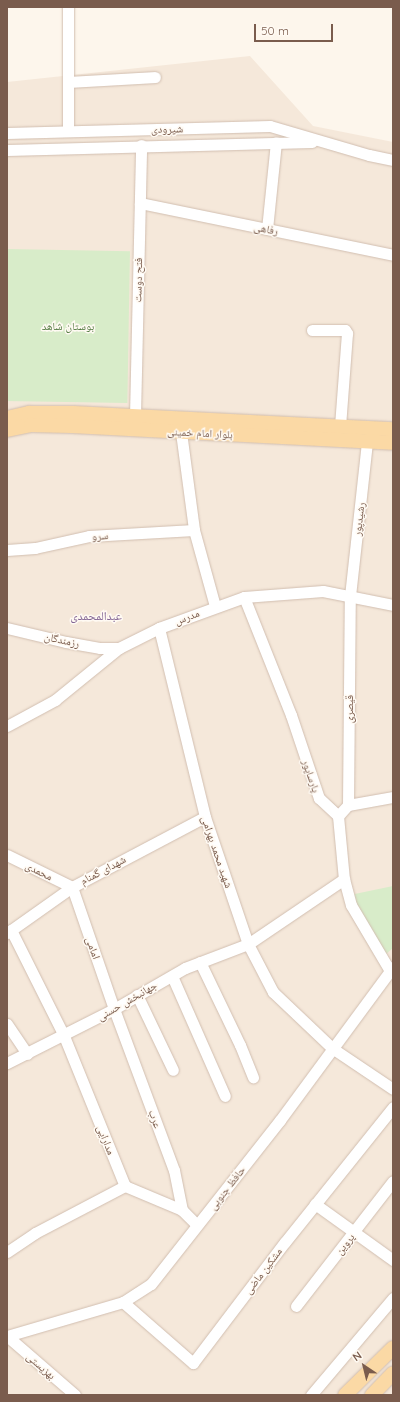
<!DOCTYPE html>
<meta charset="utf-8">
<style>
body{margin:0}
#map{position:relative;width:400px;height:1402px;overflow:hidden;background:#fdf6ec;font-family:Quicksand,"Noto Naskh Arabic",sans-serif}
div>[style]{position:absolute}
.residential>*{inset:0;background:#f5e8da}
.green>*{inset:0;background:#d8ecc9;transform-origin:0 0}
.roads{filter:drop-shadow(0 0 1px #d1beb0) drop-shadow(0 0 1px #d1beb0)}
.minor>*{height:11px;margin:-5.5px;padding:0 5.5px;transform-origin:5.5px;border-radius:5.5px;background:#fff}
.major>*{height:14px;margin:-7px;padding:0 7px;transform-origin:7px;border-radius:7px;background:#fbd9a5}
span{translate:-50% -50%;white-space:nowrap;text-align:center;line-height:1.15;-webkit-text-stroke:3px #fffaf3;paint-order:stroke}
.street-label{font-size:11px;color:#7a5c4d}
.park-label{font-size:11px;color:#537a41}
.neighbourhood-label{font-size:12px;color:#846695}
.frame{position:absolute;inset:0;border:8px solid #7a5c4d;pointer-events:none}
.north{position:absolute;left:344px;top:1346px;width:40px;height:40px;-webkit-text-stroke:3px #fffaf3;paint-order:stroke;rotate:325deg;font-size:11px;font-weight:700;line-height:16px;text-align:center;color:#7a5c4d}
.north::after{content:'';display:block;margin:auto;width:14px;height:18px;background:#7a5c4d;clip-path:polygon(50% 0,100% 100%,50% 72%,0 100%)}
.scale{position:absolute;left:254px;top:24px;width:79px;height:18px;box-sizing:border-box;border:2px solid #7a5c4d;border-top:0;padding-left:5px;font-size:12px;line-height:14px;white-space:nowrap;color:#7a5c4d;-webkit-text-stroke:3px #fffaf3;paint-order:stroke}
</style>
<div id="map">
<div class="residential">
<div style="clip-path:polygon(250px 56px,313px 126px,393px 142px,393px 1395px,7px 1395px,7px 82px)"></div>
</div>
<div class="green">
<div style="left:7px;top:249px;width:123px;height:152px;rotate:1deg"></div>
<div style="clip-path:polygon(393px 886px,393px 948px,379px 960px,350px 895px)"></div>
</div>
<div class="roads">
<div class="minor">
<div style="left:69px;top:82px;width:86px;rotate:-3.3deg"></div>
<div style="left:68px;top:131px;width:124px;rotate:-90deg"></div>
<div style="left:7px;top:133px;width:263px;rotate:-1.5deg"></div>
<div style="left:270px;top:126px;width:103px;rotate:16.3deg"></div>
<div style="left:369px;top:155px;width:25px;rotate:12deg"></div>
<div style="left:7px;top:150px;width:305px;rotate:-1.5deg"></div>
<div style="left:140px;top:203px;width:258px;rotate:11.6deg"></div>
<div style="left:267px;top:229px;width:87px;rotate:-84.1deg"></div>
<div style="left:312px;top:330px;width:33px"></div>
<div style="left:345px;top:330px;width:4px;rotate:56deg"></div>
<div style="left:347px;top:333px;width:93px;rotate:94.3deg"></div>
<div style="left:135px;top:416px;width:271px;rotate:-88.7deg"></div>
<div style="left:181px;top:432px;width:99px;rotate:82.4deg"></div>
<div style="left:194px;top:530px;width:79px;rotate:74.6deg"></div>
<div style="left:7px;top:550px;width:28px;rotate:-4deg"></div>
<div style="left:35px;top:548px;width:55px;rotate:-12.5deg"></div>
<div style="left:89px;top:536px;width:105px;rotate:-3.3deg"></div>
<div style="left:244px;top:597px;width:127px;rotate:68.3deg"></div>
<div style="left:291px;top:715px;width:88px;rotate:71.4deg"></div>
<div style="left:319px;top:798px;width:26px;rotate:43deg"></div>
<div style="left:338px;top:816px;width:63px;rotate:84.6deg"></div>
<div style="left:344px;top:879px;width:27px;rotate:75deg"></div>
<div style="left:351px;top:905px;width:77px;rotate:59.4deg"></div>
<div style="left:7px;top:628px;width:61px;rotate:13.3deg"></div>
<div style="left:66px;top:642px;width:35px;rotate:10deg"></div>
<div style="left:100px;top:648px;width:19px"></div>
<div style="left:159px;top:628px;width:195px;rotate:76.3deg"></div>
<div style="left:205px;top:817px;width:134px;rotate:71.3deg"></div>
<div style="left:248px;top:944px;width:54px;rotate:62.5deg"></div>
<div style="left:273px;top:992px;width:81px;rotate:43.5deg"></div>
<div style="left:332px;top:1048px;width:73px;rotate:33.9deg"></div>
<div style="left:7px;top:726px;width:55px;rotate:-28.4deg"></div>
<div style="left:55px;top:700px;width:82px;rotate:-39.1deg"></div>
<div style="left:119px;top:648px;width:45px;rotate:-26.6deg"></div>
<div style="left:159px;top:628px;width:90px;rotate:-20deg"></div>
<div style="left:244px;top:597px;width:79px;rotate:-4.3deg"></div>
<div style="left:323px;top:591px;width:71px;rotate:11.3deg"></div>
<div style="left:348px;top:805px;width:46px;rotate:-10.1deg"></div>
<div style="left:338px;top:816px;width:15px;rotate:-48deg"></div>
<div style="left:348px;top:805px;width:209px;rotate:-89.5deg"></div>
<div style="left:350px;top:596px;width:155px;rotate:-83.7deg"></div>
<div style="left:7px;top:855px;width:72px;rotate:26.2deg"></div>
<div style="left:72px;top:887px;width:129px;rotate:71deg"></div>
<div style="left:114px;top:1009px;width:172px;rotate:69.6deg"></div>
<div style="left:174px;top:1170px;width:41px;rotate:78.7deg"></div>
<div style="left:182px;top:1210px;width:21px;rotate:45deg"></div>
<div style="left:11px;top:930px;width:119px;rotate:63.4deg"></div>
<div style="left:64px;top:1036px;width:162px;rotate:67.9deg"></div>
<div style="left:125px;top:1186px;width:62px;rotate:22.8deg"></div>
<div style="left:7px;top:933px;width:80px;rotate:-35.3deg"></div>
<div style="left:72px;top:887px;width:150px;rotate:-27.8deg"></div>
<div style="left:200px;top:962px;width:92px;rotate:64.3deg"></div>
<div style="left:240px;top:1045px;width:35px;rotate:68deg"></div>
<div style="left:172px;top:976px;width:131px;rotate:66.2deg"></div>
<div style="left:137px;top:995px;width:83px;rotate:64.4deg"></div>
<div style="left:7px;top:1024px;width:36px;rotate:56deg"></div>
<div style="left:7px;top:1063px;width:120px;rotate:-26.8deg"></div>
<div style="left:114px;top:1009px;width:82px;rotate:-30deg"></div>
<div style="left:185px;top:968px;width:67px;rotate:-20.9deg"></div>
<div style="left:248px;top:944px;width:116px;rotate:-34.1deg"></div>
<div style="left:315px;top:1204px;width:96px;rotate:35.7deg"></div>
<div style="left:7px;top:1252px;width:34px;rotate:-34deg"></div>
<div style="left:35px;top:1233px;width:102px;rotate:-27.6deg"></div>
<div style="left:123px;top:1302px;width:93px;rotate:41.1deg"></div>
<div style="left:193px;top:1363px;width:152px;rotate:-52.8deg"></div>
<div style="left:285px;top:1242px;width:173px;rotate:-51.3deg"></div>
<div style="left:296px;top:1306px;width:158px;rotate:-52.2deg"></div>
<div style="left:7px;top:1336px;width:121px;rotate:-16.3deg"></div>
<div style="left:123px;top:1302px;width:33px;rotate:-33deg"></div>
<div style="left:151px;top:1284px;width:209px;rotate:-51.8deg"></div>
<div style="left:280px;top:1120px;width:190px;rotate:-53.6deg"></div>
<div style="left:7px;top:1336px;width:90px;rotate:40.9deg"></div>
<div style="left:311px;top:1395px;width:127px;rotate:-49.8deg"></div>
</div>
<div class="major">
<div style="left:7px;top:418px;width:23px;rotate:-13deg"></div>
<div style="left:29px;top:413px;width:44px"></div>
<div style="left:73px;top:413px;width:320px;rotate:2.9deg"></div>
<div style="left:7px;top:430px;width:25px;rotate:-12deg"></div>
<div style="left:31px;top:425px;width:41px;rotate:1.4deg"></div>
<div style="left:72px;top:426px;width:321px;rotate:3deg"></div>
<div style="left:345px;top:1395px;width:67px;rotate:-44.4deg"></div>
<div style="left:372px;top:1395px;width:30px;rotate:-46deg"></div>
</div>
</div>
<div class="street-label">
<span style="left:167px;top:129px;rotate:-1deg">شیرودی</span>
<span style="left:266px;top:229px;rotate:11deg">رفاهی</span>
<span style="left:138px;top:280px;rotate:-89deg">فتح دوست</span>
<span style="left:200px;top:433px;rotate:3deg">بلوار امام خمینی</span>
<span style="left:359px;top:519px;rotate:-83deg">رشیدپور</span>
<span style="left:100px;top:536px;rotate:-5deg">سرو</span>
<span style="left:187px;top:617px;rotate:-21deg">مدرس</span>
<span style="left:62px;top:640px;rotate:12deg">رزمندگان</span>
<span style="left:349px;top:709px;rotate:-90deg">قیصری</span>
<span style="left:311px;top:776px;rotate:71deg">پارساپور</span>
<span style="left:217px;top:852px;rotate:71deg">شهید محمد بهرامی</span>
<span style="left:103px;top:870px;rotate:-28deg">شهدای گمنام</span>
<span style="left:39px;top:871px;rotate:26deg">محمدی</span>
<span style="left:93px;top:948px;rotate:71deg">امامی</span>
<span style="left:127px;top:1001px;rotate:-30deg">جهانبخش حسنی</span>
<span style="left:155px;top:1119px;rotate:70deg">عرب</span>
<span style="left:106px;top:1140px;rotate:68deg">مدارایی</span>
<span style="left:227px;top:1188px;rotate:-52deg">حافظ جنوبی</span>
<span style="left:345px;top:1244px;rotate:-52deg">پروین</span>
<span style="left:263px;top:1271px;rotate:-53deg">مشکین ماضی</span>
<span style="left:41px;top:1366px;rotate:41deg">بهزیستی</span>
</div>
<div class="park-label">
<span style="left:68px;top:326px">بوستان شاهد</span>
</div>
<div class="neighbourhood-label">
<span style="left:96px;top:616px">عبدالمحمدی</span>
</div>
<div class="frame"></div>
<div class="north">N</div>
<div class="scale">50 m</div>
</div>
